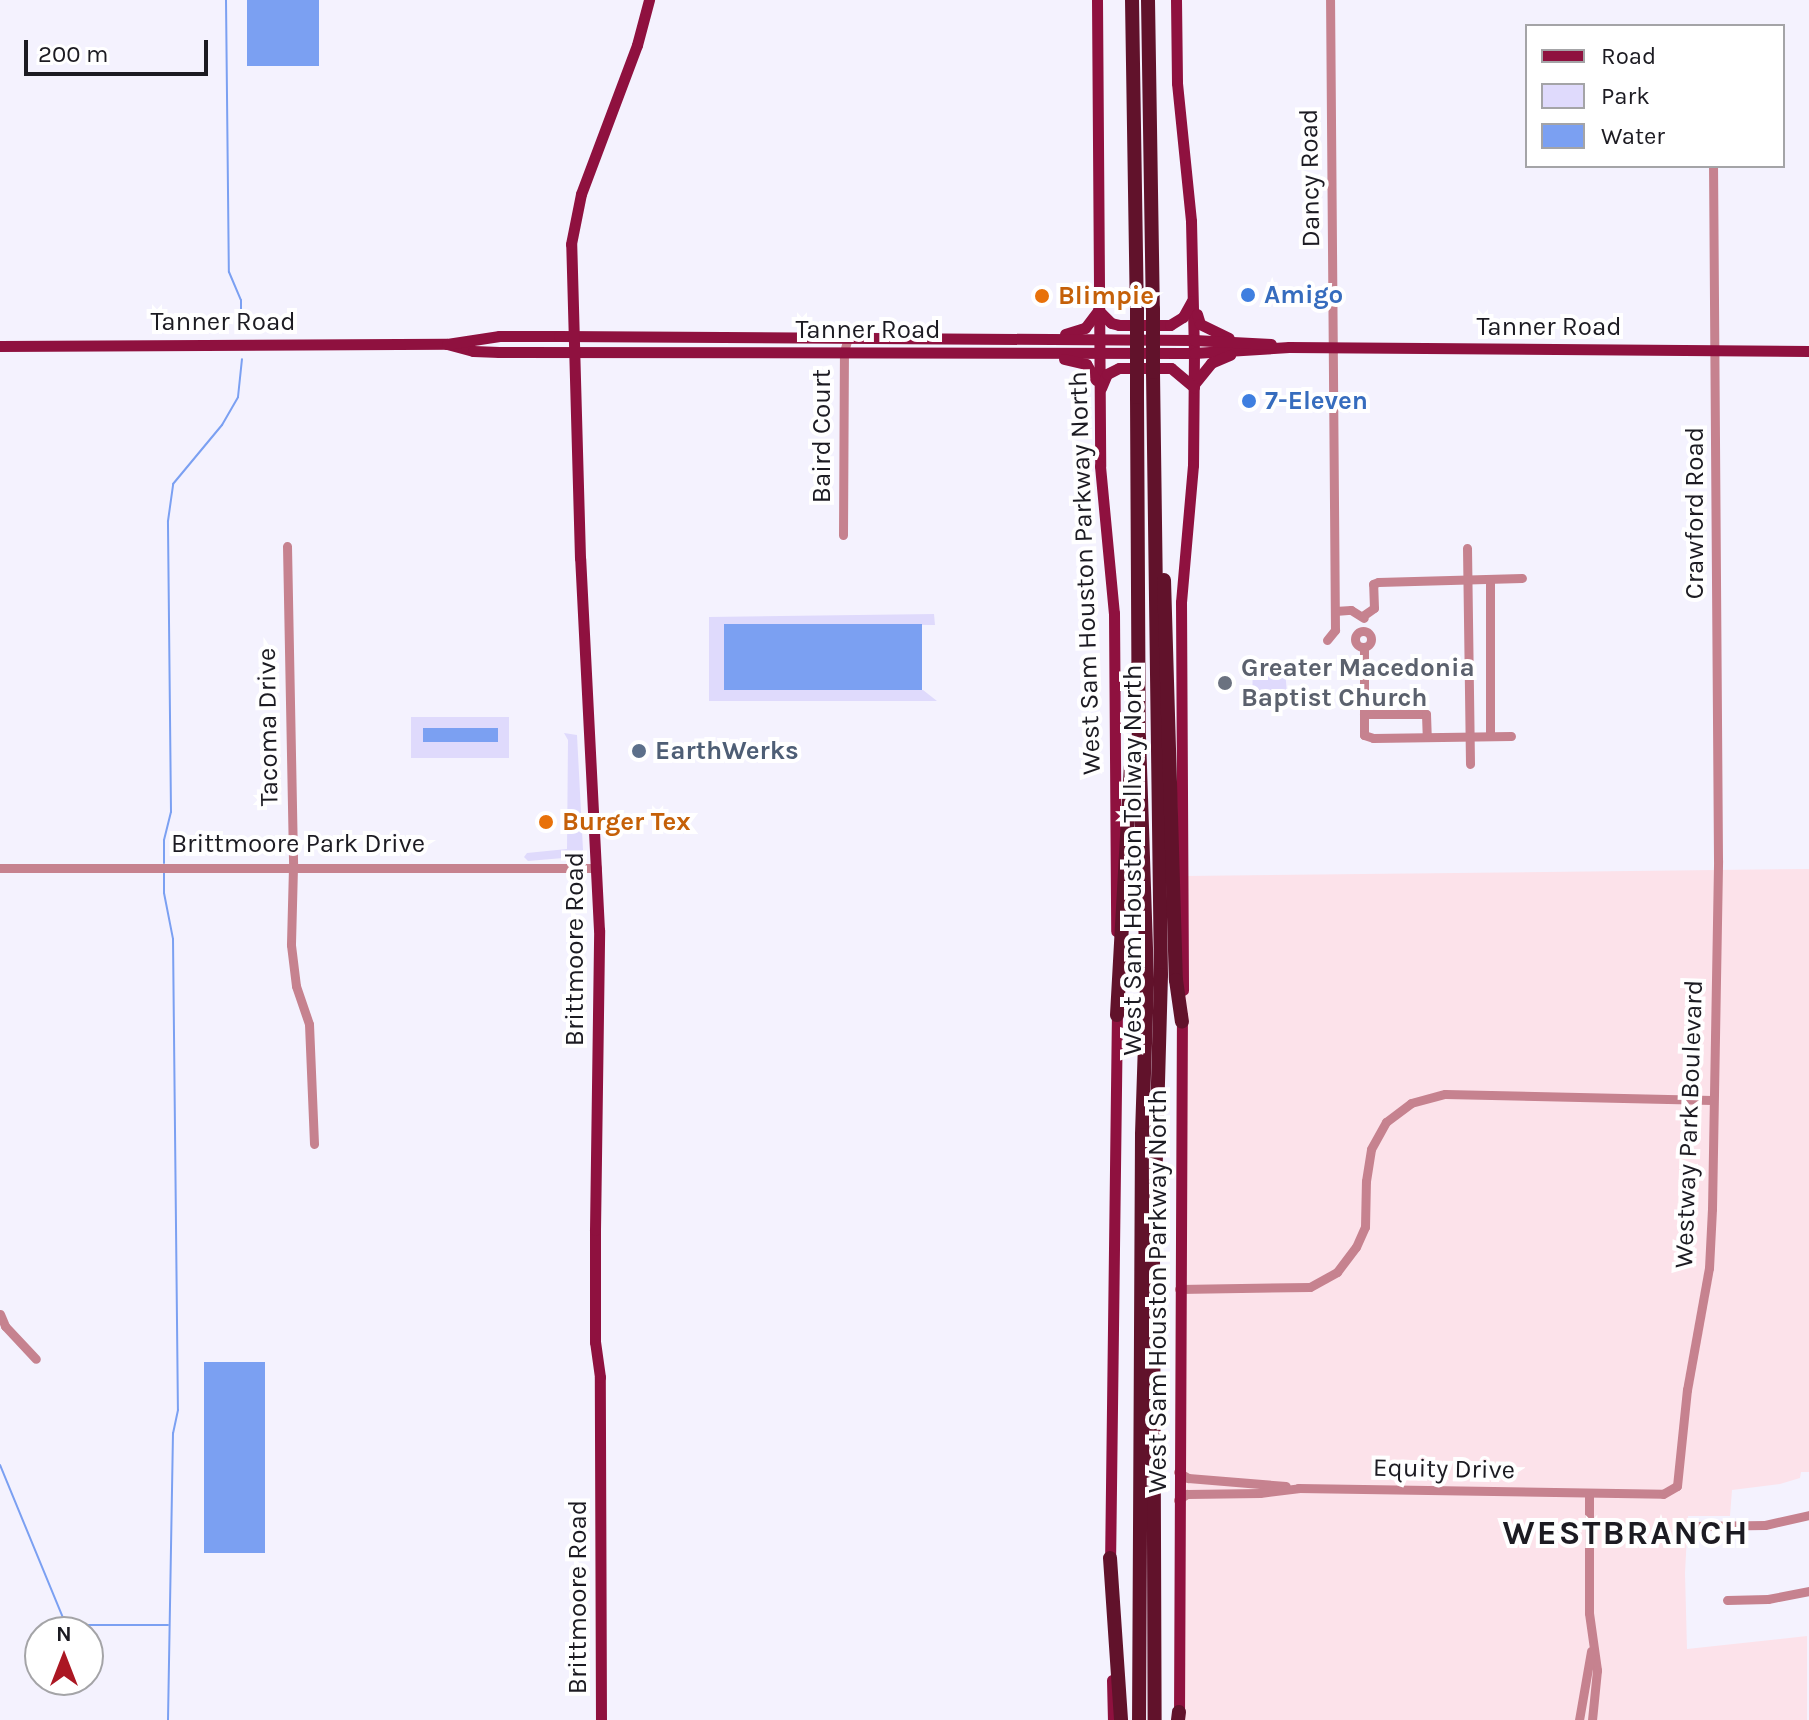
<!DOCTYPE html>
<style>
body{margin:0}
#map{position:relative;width:1809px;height:1720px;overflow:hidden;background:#f4f2fe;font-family:Karla,sans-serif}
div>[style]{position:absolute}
.industrial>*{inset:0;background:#fce2ea}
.green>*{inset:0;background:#dfdafc;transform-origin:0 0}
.water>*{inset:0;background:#7ba0f2;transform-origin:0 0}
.stream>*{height:2px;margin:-1px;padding:0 1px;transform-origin:1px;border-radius:1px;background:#7ba0f2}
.minor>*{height:9px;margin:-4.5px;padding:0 4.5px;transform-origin:4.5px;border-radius:4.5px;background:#c6828f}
.minor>.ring{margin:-4.5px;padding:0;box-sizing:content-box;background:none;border:9px solid #c6828f;border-radius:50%}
.major>*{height:11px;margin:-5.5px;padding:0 5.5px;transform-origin:5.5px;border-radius:5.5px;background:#8f113f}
.highway>*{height:14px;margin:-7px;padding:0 7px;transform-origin:7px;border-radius:7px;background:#61122b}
.highway-bridge>*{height:14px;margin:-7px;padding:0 7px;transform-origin:7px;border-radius:7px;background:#61122b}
.dots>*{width:22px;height:22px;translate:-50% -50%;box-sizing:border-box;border:4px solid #fff;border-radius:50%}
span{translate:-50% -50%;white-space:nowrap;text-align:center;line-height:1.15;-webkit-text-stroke:8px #fff;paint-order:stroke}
.street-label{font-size:26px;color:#1c1b22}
.shop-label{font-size:26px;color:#366cbe;font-weight:700}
.left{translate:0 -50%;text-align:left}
.food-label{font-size:26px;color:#c56008;font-weight:700}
.worship-label{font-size:26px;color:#5b616d;font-weight:700}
.service-label{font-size:26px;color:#4e5e75;font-weight:700}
.district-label{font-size:34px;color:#1c1b22;font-weight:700;letter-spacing:2px}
.legend{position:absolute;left:1525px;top:24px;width:260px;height:144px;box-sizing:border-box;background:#fff;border:2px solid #a4a4a7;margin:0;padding:10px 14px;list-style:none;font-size:24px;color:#1c1b22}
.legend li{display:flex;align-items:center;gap:16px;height:40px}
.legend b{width:40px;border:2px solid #a4a4a7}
.north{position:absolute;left:24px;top:1616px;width:80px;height:80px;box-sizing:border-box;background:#fff;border:2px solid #a4a4a7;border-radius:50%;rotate:0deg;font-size:22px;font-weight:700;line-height:32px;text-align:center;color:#1c1b22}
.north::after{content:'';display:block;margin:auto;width:28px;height:36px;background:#ab1723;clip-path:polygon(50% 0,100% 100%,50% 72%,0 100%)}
.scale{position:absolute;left:24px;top:40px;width:184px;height:36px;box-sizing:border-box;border:4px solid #1c1b22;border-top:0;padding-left:10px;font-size:24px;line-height:28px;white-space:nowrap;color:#1c1b22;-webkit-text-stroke:6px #fff;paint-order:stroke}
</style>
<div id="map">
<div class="industrial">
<div style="clip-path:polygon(1809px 869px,1809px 1472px,1801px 1472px,1800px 1478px,1780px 1484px,1732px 1490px,1730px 1516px,1688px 1516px,1685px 1573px,1687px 1649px,1807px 1636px,1807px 1720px,1179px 1720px,1185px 876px)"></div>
</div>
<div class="green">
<div style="clip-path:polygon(934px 614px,935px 625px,724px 624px,724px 690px,923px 690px,937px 701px,709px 701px,709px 617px)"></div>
<div style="clip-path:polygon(1253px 666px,1285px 666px,1287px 697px,1252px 700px)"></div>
<div style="left:411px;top:717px;width:98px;height:41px"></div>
<div style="clip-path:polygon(564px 733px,577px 735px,583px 850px,575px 857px,528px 861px,524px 857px,527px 853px,567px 849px,568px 740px)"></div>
</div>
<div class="water">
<div style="left:247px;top:0;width:72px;height:66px"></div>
<div style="left:724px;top:624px;width:198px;height:66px"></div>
<div style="left:423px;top:728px;width:75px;height:14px"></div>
<div style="left:265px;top:1362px;width:191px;height:61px;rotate:90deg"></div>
</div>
<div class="stream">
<div style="left:226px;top:0;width:272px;rotate:89.4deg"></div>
<div style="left:229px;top:272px;width:30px;rotate:67deg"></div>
<div style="left:241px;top:300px;width:31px;rotate:90deg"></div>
<div style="left:164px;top:863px;width:23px;rotate:-90deg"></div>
<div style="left:164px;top:840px;width:29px;rotate:-76deg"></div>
<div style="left:171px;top:812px;width:291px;rotate:-90.6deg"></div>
<div style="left:168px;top:521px;width:37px;rotate:-82deg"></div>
<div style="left:173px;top:484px;width:77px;rotate:-50.3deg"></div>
<div style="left:222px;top:425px;width:32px;rotate:-60deg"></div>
<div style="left:238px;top:397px;width:38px;rotate:-84deg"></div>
<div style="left:164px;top:873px;width:20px;rotate:90deg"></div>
<div style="left:164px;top:893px;width:47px;rotate:78.9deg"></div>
<div style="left:173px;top:939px;width:471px;rotate:89.4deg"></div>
<div style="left:178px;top:1410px;width:24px;rotate:102deg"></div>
<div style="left:173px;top:1433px;width:287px;rotate:91deg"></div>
<div style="left:0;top:1465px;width:173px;rotate:67.6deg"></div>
<div style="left:66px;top:1625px;width:102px"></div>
</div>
<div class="minor">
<div style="left:843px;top:535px;width:183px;rotate:-89.7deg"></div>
<div style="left:844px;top:352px;width:16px;rotate:-75deg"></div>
<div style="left:287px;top:546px;width:321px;rotate:88.9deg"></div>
<div style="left:293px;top:867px;width:78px;rotate:91.5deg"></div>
<div style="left:291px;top:945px;width:41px;rotate:83deg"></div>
<div style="left:296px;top:986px;width:40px;rotate:71.1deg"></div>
<div style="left:309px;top:1024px;width:120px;rotate:87.6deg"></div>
<div style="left:1467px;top:548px;width:216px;rotate:89.2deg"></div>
<div style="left:1490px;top:579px;width:157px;rotate:90deg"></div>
<div style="left:1335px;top:611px;width:16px;rotate:-4deg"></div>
<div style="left:1351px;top:610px;width:15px;rotate:32deg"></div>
<div style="left:1364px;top:615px;width:12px;rotate:-35deg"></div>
<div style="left:1374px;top:608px;width:24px;rotate:-92deg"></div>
<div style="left:1373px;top:584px;width:5px;rotate:-22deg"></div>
<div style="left:1378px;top:582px;width:144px;rotate:-1.6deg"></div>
<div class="ring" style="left:1355px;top:631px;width:7px;height:7px"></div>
<div style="left:1327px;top:640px;width:13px;rotate:-51deg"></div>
<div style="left:1335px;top:630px;width:630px;rotate:-90.45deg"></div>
<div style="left:1364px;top:647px;width:88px;rotate:90deg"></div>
<div style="left:1364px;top:735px;width:9px;rotate:18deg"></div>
<div style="left:1373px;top:738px;width:138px;rotate:-0.8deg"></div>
<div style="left:1364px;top:714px;width:62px"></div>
<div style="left:1426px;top:714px;width:23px;rotate:88deg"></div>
<div style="left:0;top:868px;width:597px"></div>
<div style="left:1179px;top:1289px;width:131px;rotate:-0.9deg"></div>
<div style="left:1310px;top:1287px;width:31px;rotate:-29deg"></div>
<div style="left:1337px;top:1272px;width:31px;rotate:-53deg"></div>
<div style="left:1356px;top:1247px;width:22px;rotate:-66deg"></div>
<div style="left:1365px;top:1227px;width:46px;rotate:-88.8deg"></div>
<div style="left:1366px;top:1181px;width:32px;rotate:-81deg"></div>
<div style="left:1371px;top:1149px;width:31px;rotate:-61deg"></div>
<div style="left:1386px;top:1122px;width:31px;rotate:-37deg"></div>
<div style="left:1411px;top:1103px;width:35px;rotate:-15deg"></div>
<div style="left:1445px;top:1094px;width:267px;rotate:1.3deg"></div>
<div style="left:0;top:1314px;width:13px;rotate:67deg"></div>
<div style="left:5px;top:1326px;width:45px;rotate:46.8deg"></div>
<div style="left:1178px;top:1472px;width:12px;rotate:31deg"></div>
<div style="left:1188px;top:1478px;width:98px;rotate:4.7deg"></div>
<div style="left:1589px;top:1494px;width:119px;rotate:90deg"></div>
<div style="left:1589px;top:1613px;width:58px;rotate:82deg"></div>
<div style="left:1597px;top:1670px;width:50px;rotate:95.7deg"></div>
<div style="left:1178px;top:1500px;width:11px;rotate:-34deg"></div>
<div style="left:1187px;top:1494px;width:73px;rotate:-0.8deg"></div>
<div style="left:1260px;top:1493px;width:38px;rotate:-7deg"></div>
<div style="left:1298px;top:1488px;width:365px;rotate:0.9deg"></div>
<div style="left:1663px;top:1494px;width:16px;rotate:-30deg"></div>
<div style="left:1677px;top:1486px;width:97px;rotate:-84.1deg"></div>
<div style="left:1687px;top:1390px;width:124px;rotate:-79.8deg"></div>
<div style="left:1709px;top:1268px;width:59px;rotate:-87.1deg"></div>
<div style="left:1712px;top:1209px;width:349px;rotate:-89deg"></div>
<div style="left:1718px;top:860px;width:694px;rotate:-90.41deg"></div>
<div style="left:1692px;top:1526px;width:73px;rotate:-0.8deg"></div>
<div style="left:1765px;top:1525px;width:45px;rotate:-12.8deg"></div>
<div style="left:1727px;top:1600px;width:41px;rotate:-1.4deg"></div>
<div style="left:1768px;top:1599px;width:42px;rotate:-11deg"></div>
<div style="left:1579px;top:1720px;width:70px;rotate:-80.1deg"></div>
</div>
<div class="major">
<div style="left:1097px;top:0;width:466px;rotate:89.6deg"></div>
<div style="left:1100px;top:466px;width:148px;rotate:84.6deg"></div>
<div style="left:1114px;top:613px;width:318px;rotate:89.6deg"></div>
<div style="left:1176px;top:0;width:83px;rotate:89.3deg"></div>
<div style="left:1177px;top:83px;width:139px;rotate:84.2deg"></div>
<div style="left:1191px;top:221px;width:132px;rotate:88.7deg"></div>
<div style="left:1194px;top:353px;width:112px;rotate:90.5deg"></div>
<div style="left:1193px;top:465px;width:138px;rotate:95deg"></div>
<div style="left:1181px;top:602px;width:388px;rotate:89.7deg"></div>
<div style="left:1098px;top:310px;width:18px;rotate:45deg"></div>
<div style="left:1111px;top:323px;width:8px;rotate:14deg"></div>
<div style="left:1119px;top:325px;width:51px"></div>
<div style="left:1170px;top:325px;width:15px;rotate:-32deg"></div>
<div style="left:1183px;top:317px;width:18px;rotate:-61deg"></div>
<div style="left:1197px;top:314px;width:10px;rotate:73deg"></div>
<div style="left:1200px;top:324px;width:32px;rotate:26deg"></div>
<div style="left:1065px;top:334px;width:21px;rotate:-17deg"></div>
<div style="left:1085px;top:328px;width:21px;rotate:-53deg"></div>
<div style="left:447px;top:344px;width:27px;rotate:15deg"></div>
<div style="left:473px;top:351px;width:26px;rotate:2deg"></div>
<div style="left:499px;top:352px;width:695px;rotate:0.08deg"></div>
<div style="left:1194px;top:353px;width:95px;rotate:-3.6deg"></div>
<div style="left:1289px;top:347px;width:520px;rotate:0.44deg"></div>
<div style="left:0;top:346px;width:447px;rotate:-0.3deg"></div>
<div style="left:447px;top:344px;width:53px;rotate:-8.7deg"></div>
<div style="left:499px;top:336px;width:60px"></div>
<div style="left:559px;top:336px;width:635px;rotate:0.36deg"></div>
<div style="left:1194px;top:340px;width:77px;rotate:3deg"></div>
<div style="left:1064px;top:359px;width:23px;rotate:13deg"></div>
<div style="left:1086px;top:364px;width:19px;rotate:58deg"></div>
<div style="left:1195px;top:383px;width:26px;rotate:-51deg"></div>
<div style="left:1211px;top:363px;width:21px;rotate:-23deg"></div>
<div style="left:1101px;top:388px;width:15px;rotate:-67deg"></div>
<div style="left:1107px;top:374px;width:13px;rotate:-27deg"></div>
<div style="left:1119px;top:368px;width:52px"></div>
<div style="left:1171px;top:368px;width:30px;rotate:40deg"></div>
<div style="left:1110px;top:1567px;width:559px;rotate:-89.28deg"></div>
<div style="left:1112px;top:1680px;width:40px;rotate:88.6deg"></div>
<div style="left:1179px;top:1718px;width:703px;rotate:-89.76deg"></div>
<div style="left:601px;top:1720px;width:343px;rotate:-90.2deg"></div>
<div style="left:600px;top:1377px;width:35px;rotate:-98deg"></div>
<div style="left:595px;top:1342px;width:112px;rotate:-90deg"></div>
<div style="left:595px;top:1230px;width:300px;rotate:-89.2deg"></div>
<div style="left:599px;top:930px;width:372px;rotate:-92.9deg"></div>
<div style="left:580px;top:558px;width:314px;rotate:-91.6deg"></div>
<div style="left:571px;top:244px;width:51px;rotate:-78.7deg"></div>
<div style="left:581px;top:194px;width:159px;rotate:-69.4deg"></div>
<div style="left:637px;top:45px;width:47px;rotate:-75.1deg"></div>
</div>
<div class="highway">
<div style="left:1132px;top:0;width:304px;rotate:89.1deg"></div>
<div style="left:1148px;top:0;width:309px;rotate:89.1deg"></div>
<div style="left:1153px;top:372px;width:603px;rotate:89.24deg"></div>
<div style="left:1161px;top:975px;width:278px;rotate:91.6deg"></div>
<div style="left:1153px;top:1253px;width:467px;rotate:89.8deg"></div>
<div style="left:1137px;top:397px;width:340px;rotate:89.7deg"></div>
<div style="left:1139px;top:737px;width:246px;rotate:88.1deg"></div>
<div style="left:1147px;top:983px;width:152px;rotate:91.9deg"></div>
<div style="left:1142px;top:1135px;width:585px;rotate:90.29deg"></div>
<div style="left:1164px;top:580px;width:400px;rotate:88.3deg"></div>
<div style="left:1176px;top:980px;width:42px;rotate:81.9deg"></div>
<div style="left:1117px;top:1015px;width:249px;rotate:-86.8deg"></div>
<div style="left:1110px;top:1558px;width:162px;rotate:86.1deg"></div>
<div style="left:1178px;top:1720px;width:8px;rotate:-83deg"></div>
</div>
<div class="highway-bridge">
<div style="left:1137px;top:304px;width:93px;rotate:90deg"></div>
<div style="left:1153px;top:309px;width:63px;rotate:90deg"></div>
</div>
<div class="dots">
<div style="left:1248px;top:295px;background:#3f7fe0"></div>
<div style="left:1042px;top:296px;background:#e8710a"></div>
<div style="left:1249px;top:401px;background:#3f7fe0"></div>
<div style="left:1225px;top:683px;background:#6b7280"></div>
<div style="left:639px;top:751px;background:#5c6f8a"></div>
<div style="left:546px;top:822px;background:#e8710a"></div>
</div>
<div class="street-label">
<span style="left:1310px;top:178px;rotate:-91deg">Dancy Road</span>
<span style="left:223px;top:322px">Tanner Road</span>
<span style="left:1549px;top:327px">Tanner Road</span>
<span style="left:868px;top:330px">Tanner Road</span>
<span style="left:822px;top:436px;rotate:-90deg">Baird Court</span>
<span style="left:1695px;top:513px;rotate:-90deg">Crawford Road</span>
<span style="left:1085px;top:573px;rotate:-92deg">West Sam Houston Parkway North</span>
<span style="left:268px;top:727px;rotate:-91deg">Tacoma Drive</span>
<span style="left:298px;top:844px">Brittmoore Park Drive</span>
<span style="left:1133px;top:860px;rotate:-90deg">West Sam Houston Tollway North</span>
<span style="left:575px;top:949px;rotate:-90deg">Brittmoore Road</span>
<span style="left:1689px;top:1124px;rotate:-88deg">Westway Park Boulevard</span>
<span style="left:1158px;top:1291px;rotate:-90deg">West Sam Houston Parkway North</span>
<span style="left:1444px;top:1469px;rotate:1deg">Equity Drive</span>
<span style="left:578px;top:1597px;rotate:-90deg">Brittmoore Road</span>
</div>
<div class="shop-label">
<span class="left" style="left:1264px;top:295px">Amigo</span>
<span class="left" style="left:1265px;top:401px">7-Eleven</span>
</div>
<div class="food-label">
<span class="left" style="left:1058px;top:296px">Blimpie</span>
<span class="left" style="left:562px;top:822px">Burger Tex</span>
</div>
<div class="worship-label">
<span class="left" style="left:1241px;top:683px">Greater Macedonia<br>Baptist Church</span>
</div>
<div class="service-label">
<span class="left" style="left:655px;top:751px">EarthWerks</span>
</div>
<div class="district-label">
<span style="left:1626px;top:1534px">WESTBRANCH</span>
</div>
<ul class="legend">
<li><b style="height:10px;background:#8f113f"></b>Road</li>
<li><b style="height:22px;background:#dfdafc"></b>Park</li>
<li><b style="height:22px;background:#7ba0f2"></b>Water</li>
</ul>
<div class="north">N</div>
<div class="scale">200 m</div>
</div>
